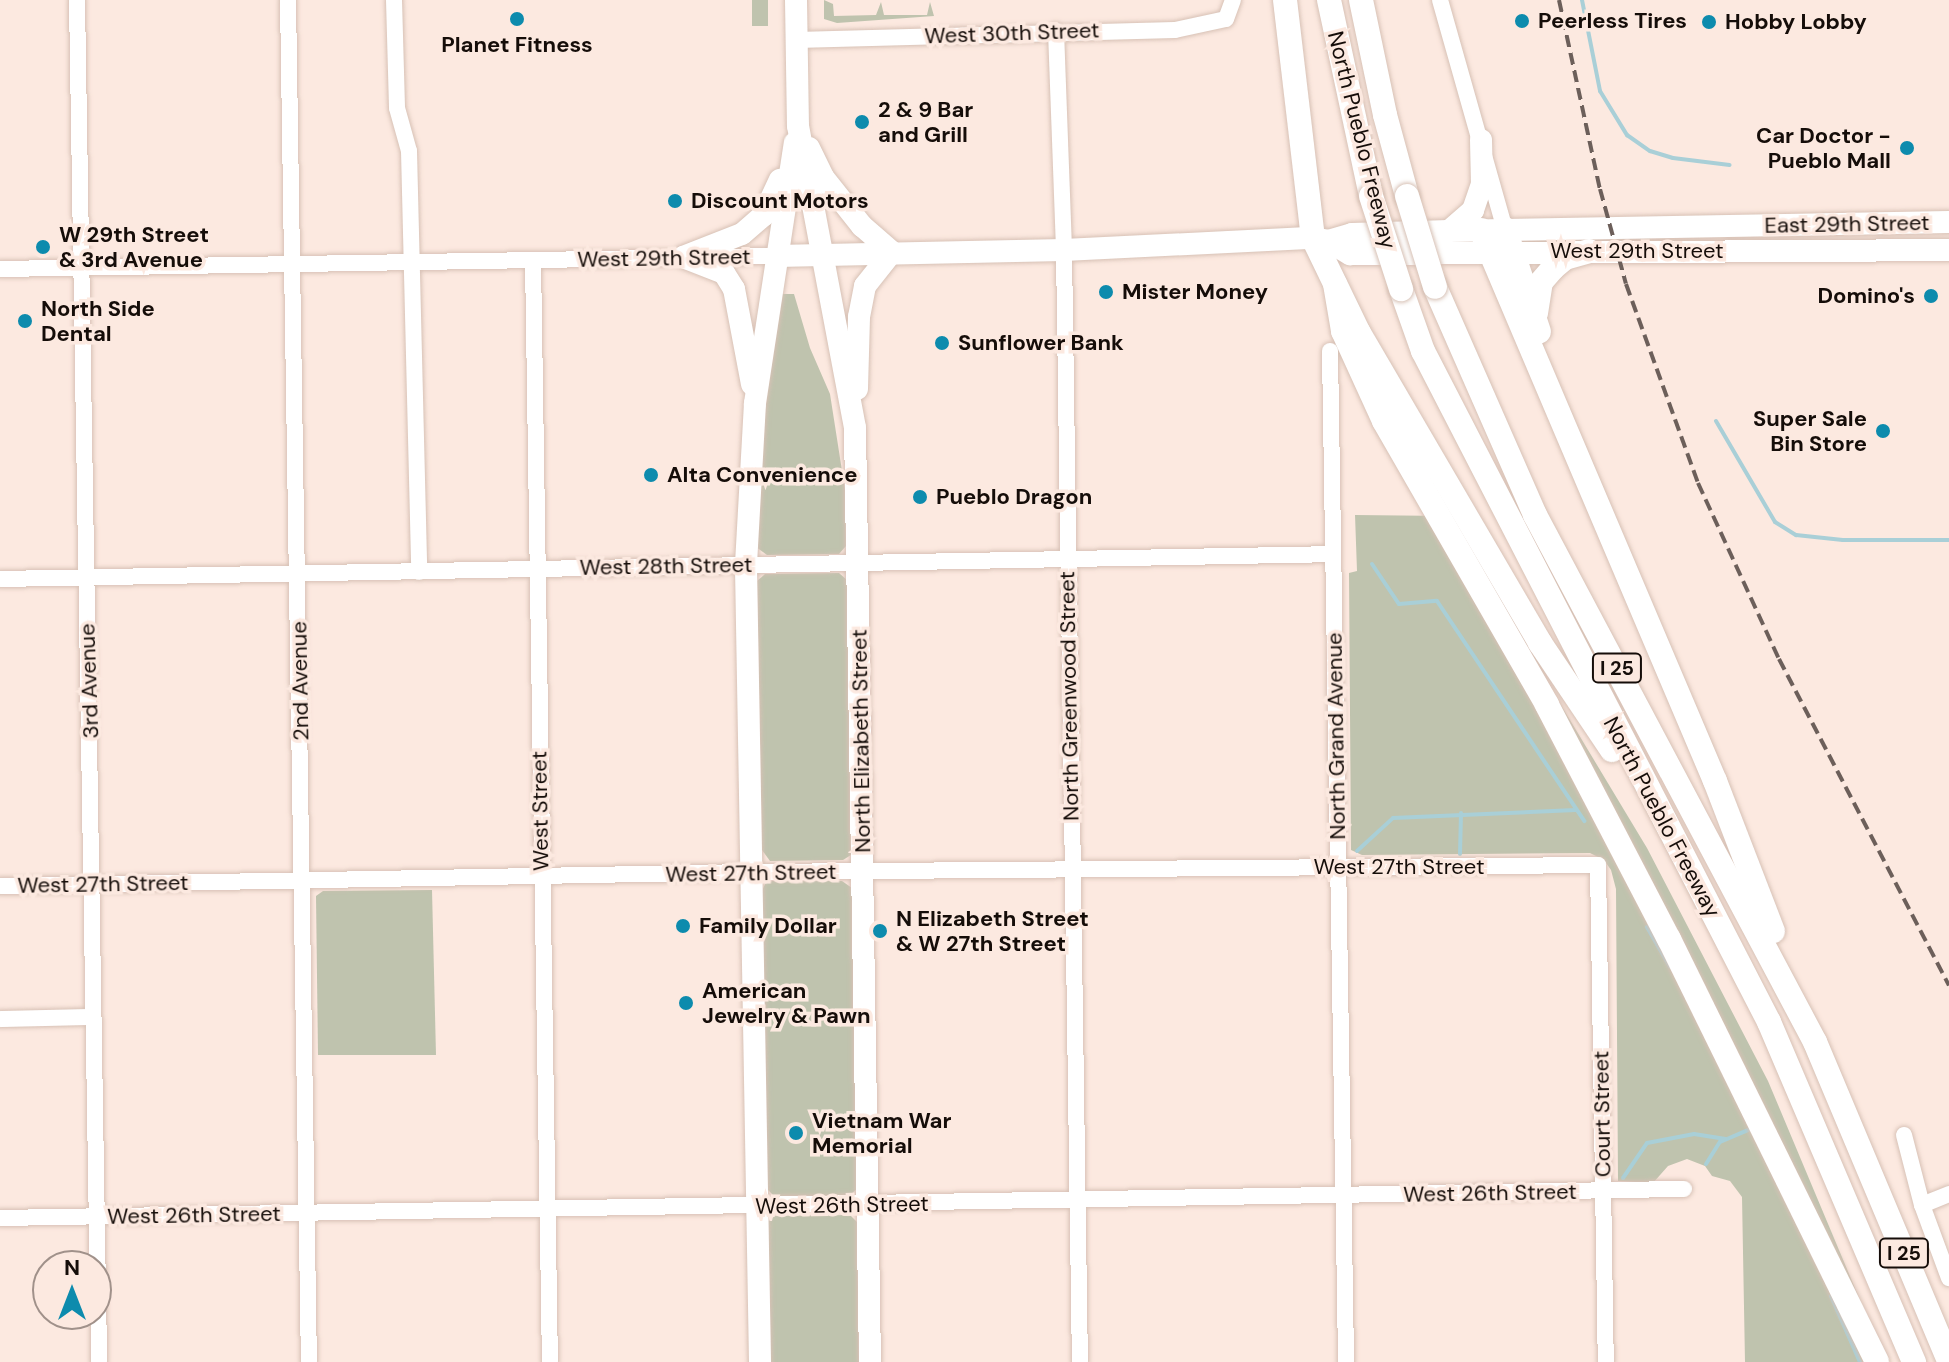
<!DOCTYPE html>
<style>
body{margin:0}
#map{position:relative;width:1949px;height:1362px;overflow:hidden;background:#fce9e0;font-family:"DM Sans",sans-serif}
div>[style]{position:absolute}
.green>*{inset:0;background:#bfc3ae;transform-origin:0 0}
.stream>*{height:4px;margin:-2px;padding:0 2px;transform-origin:2px;border-radius:2px;background:#a9cfd7}
.roads{filter:drop-shadow(0 0 2px #d7c1b5) drop-shadow(0 0 2px #d7c1b5)}
.minor>*{height:16px;margin:-8px;padding:0 8px;transform-origin:8px;border-radius:8px;background:#fff}
.major>*{height:22px;margin:-11px;padding:0 11px;transform-origin:11px;border-radius:11px;background:#fff}
.highway>*{height:24px;margin:-12px;padding:0 12px;transform-origin:12px;border-radius:12px;background:#fff}
.rail>*{height:4px;margin-top:-2px;transform-origin:0;background:repeating-linear-gradient(90deg,#6c5f5a 0 12px,transparent 0 18px)}
.bridges{filter:drop-shadow(0 0 2px #d7c1b5) drop-shadow(0 0 2px #d7c1b5)}
.highway-bridge>*{height:24px;margin:-12px;padding:0 12px;transform-origin:12px;border-radius:12px;background:#fff}
.dots>*{width:22px;height:22px;translate:-50% -50%;box-sizing:border-box;border:4px solid #fce9e0;border-radius:50%}
span{translate:-50% -50%;white-space:nowrap;text-align:center;line-height:1.15;-webkit-text-stroke:7px #fce9e0;paint-order:stroke}
.shield-label span{padding:2px 6px;background:#fce9e0;border:2px solid;border-radius:6px;-webkit-text-stroke-width:0}
.shield-label{font-size:20px;color:#150d09;font-weight:700}
.poi-label{font-size:22px;color:#150d09;font-weight:700}
.left{translate:0 -50%;text-align:left}
.right{translate:-100% -50%;text-align:right}
.street-label{font-size:22px;color:#150d09}
.north{position:absolute;left:32px;top:1250px;width:80px;height:80px;box-sizing:border-box;background:#fce9e0;border:2px solid #a0918a;border-radius:50%;rotate:0deg;font-size:22px;font-weight:700;line-height:32px;text-align:center;color:#150d09}
.north::after{content:'';display:block;margin:auto;width:28px;height:36px;background:#0d8bad;clip-path:polygon(50% 0,100% 100%,50% 72%,0 100%)}
</style>
<div id="map">
<div class="green">
<div style="left:768px;top:0;width:26px;height:16px;rotate:90deg"></div>
<div style="clip-path:polygon(824px 0,833px 4px,834px 16px,876px 15px,881px 2px,884px 15px,927px 15px,930px 2px,934px 16px,837px 23px,824px 19px)"></div>
<div style="clip-path:polygon(779px 294px,794px 294px,810px 348px,830px 394px,845px 490px,846px 546px,839px 554px,767px 555px,756px 547px,757px 481px)"></div>
<div style="clip-path:polygon(1355px 515px,1447px 516px,1647px 848px,1768px 1081px,1886px 1362px,1745px 1362px,1742px 1197px,1730px 1181px,1712px 1176px,1705px 1166px,1687px 1159px,1668px 1166px,1653px 1183px,1618px 1181px,1616px 889px,1611px 870px,1604px 860px,1590px 853px,1362px 855px,1351px 850px,1349px 573px,1357px 571px)"></div>
<div style="clip-path:polygon(839px 573px,847px 580px,851px 855px,843px 860px,770px 861px,762px 850px,757px 581px,765px 574px)"></div>
<div style="clip-path:polygon(772px 881px,842px 881px,852px 888px,857px 1189px,850px 1195px,775px 1197px,767px 1189px,762px 891px,765px 884px)"></div>
<div style="clip-path:polygon(432px 890px,436px 1055px,318px 1055px,316px 896px,323px 891px)"></div>
<div style="clip-path:polygon(850px 1215px,857px 1222px,859px 1362px,771px 1362px,768px 1221px,775px 1216px)"></div>
</div>
<div class="stream">
<div style="left:1582px;top:0;width:93px;rotate:78.8deg"></div>
<div style="left:1600px;top:91px;width:52px;rotate:58.5deg"></div>
<div style="left:1627px;top:135px;width:28px;rotate:35deg"></div>
<div style="left:1650px;top:151px;width:24px;rotate:17deg"></div>
<div style="left:1673px;top:158px;width:57px;rotate:7deg"></div>
<div style="left:1716px;top:421px;width:117px;rotate:59.7deg"></div>
<div style="left:1775px;top:522px;width:25px;rotate:32deg"></div>
<div style="left:1796px;top:535px;width:47px;rotate:6.1deg"></div>
<div style="left:1843px;top:540px;width:106px"></div>
<div style="left:1372px;top:564px;width:48px;rotate:56deg"></div>
<div style="left:1399px;top:604px;width:38px;rotate:-5deg"></div>
<div style="left:1437px;top:601px;width:265px;rotate:56.2deg"></div>
<div style="left:1357px;top:851px;width:49px;rotate:-42.5deg"></div>
<div style="left:1393px;top:818px;width:183px;rotate:-2.5deg"></div>
<div style="left:1460px;top:854px;width:41px;rotate:-88.6deg"></div>
<div style="left:1647px;top:927px;width:46px;rotate:60.1deg"></div>
<div style="left:1706px;top:1164px;width:26px;rotate:-58deg"></div>
<div style="left:1720px;top:1142px;width:34px;rotate:-23deg"></div>
<div style="left:1623px;top:1178px;width:42px;rotate:-55.6deg"></div>
<div style="left:1647px;top:1143px;width:48px;rotate:-10.8deg"></div>
<div style="left:1694px;top:1134px;width:32px;rotate:9deg"></div>
<div style="left:1831px;top:1296px;width:72px;rotate:66.3deg"></div>
</div>
<div class="roads">
<div class="minor">
<div style="left:77px;top:0;width:1362px;rotate:89.07deg"></div>
<div style="left:288px;top:0;width:1362px;rotate:89.12deg"></div>
<div style="left:394px;top:0;width:108px;rotate:88.4deg"></div>
<div style="left:397px;top:108px;width:45px;rotate:74.4deg"></div>
<div style="left:409px;top:151px;width:421px;rotate:88.6deg"></div>
<div style="left:1440px;top:0;width:238px;rotate:74.2deg"></div>
<div style="left:1056px;top:31px;width:219px;rotate:87.9deg"></div>
<div style="left:1064px;top:250px;width:1112px;rotate:89.18deg"></div>
<div style="left:796px;top:40px;width:379px;rotate:-1.5deg"></div>
<div style="left:1175px;top:30px;width:52px;rotate:-12.2deg"></div>
<div style="left:1226px;top:19px;width:20px;rotate:-70deg"></div>
<div style="left:533px;top:260px;width:1102px;rotate:89.12deg"></div>
<div style="left:0;top:269px;width:776px;rotate:-0.96deg"></div>
<div style="left:1330px;top:351px;width:1011px;rotate:89.09deg"></div>
<div style="left:0;top:579px;width:1333px;rotate:-1.07deg"></div>
<div style="left:0;top:886px;width:752px;rotate:-1.07deg"></div>
<div style="left:752px;top:872px;width:846px;rotate:-0.47deg"></div>
<div style="left:1598px;top:865px;width:497px;rotate:89.1deg"></div>
<div style="left:0;top:1019px;width:91px;rotate:-1.3deg"></div>
<div style="left:1904px;top:1135px;width:72px;rotate:75.6deg"></div>
<div style="left:1922px;top:1205px;width:78px;rotate:69.7deg"></div>
<div style="left:1922px;top:1205px;width:29px;rotate:-22deg"></div>
<div style="left:0;top:1218px;width:1684px;rotate:-0.99deg"></div>
</div>
<div class="major">
<div style="left:796px;top:0;width:126px;rotate:89.1deg"></div>
<div style="left:798px;top:126px;width:307px;rotate:79.3deg"></div>
<div style="left:855px;top:428px;width:934px;rotate:89.08deg"></div>
<div style="left:809px;top:148px;width:32px;rotate:64deg"></div>
<div style="left:823px;top:177px;width:63px;rotate:51.5deg"></div>
<div style="left:862px;top:226px;width:40px;rotate:41deg"></div>
<div style="left:892px;top:252px;width:43px;rotate:128.5deg"></div>
<div style="left:865px;top:286px;width:32px;rotate:101deg"></div>
<div style="left:859px;top:317px;width:72px;rotate:91.6deg"></div>
<div style="left:1449px;top:231px;width:32px;rotate:-41deg"></div>
<div style="left:1473px;top:210px;width:28px;rotate:-71deg"></div>
<div style="left:1482px;top:184px;width:44px;rotate:-91.3deg"></div>
<div style="left:1328px;top:241px;width:25px;rotate:-16deg"></div>
<div style="left:1352px;top:234px;width:97px;rotate:-1.8deg"></div>
<div style="left:1449px;top:231px;width:500px;rotate:-1.03deg"></div>
<div style="left:776px;top:256px;width:288px;rotate:-1.2deg"></div>
<div style="left:1064px;top:250px;width:249px;rotate:-2.8deg"></div>
<div style="left:1313px;top:238px;width:15px;rotate:11deg"></div>
<div style="left:1328px;top:241px;width:26px;rotate:31deg"></div>
<div style="left:1350px;top:254px;width:599px;rotate:-0.38deg"></div>
<div style="left:683px;top:257px;width:63px;rotate:-21.3deg"></div>
<div style="left:742px;top:234px;width:28px;rotate:-41deg"></div>
<div style="left:763px;top:216px;width:40px;rotate:-65deg"></div>
<div style="left:683px;top:257px;width:44px;rotate:21.3deg"></div>
<div style="left:724px;top:273px;width:19px;rotate:58deg"></div>
<div style="left:734px;top:289px;width:97px;rotate:79.3deg"></div>
<div style="left:760px;top:1362px;width:798px;rotate:-91.01deg"></div>
<div style="left:746px;top:564px;width:161px;rotate:-86.8deg"></div>
<div style="left:755px;top:403px;width:263px;rotate:-81.3deg"></div>
</div>
<div class="highway">
<div style="left:1285px;top:0;width:240px;rotate:83.3deg"></div>
<div style="left:1313px;top:238px;width:106px;rotate:64.2deg"></div>
<div style="left:1359px;top:333px;width:359px;rotate:59.7deg"></div>
<div style="left:1540px;top:643px;width:129px;rotate:56.1deg"></div>
<div style="left:1329px;top:0;width:200px;rotate:77.9deg"></div>
<div style="left:1361px;top:0;width:117px;rotate:78.2deg"></div>
<div style="left:1385px;top:115px;width:84px;rotate:74.8deg"></div>
<div style="left:1505px;top:229px;width:108px;rotate:71.7deg"></div>
<div style="left:1481px;top:230px;width:599px;rotate:66.99deg"></div>
<div style="left:1715px;top:781px;width:161px;rotate:68.9deg"></div>
<div style="left:1335px;top:284px;width:48px;rotate:80.3deg"></div>
<div style="left:1343px;top:331px;width:99px;rotate:65.5deg"></div>
<div style="left:1384px;top:421px;width:327px;rotate:60.1deg"></div>
<div style="left:1547px;top:705px;width:264px;rotate:62.5deg"></div>
<div style="left:1669px;top:939px;width:471px;rotate:63.8deg"></div>
<div style="left:1435px;top:287px;width:249px;rotate:66.3deg"></div>
<div style="left:1535px;top:515px;width:597px;rotate:62.02deg"></div>
<div style="left:1815px;top:1042px;width:345px;rotate:67.2deg"></div>
<div style="left:1401px;top:289px;width:66px;rotate:70.5deg"></div>
<div style="left:1423px;top:351px;width:755px;rotate:62.72deg"></div>
<div style="left:1769px;top:1022px;width:370px;rotate:66.9deg"></div>
<div style="left:1536px;top:313px;width:31px;rotate:-81deg"></div>
<div style="left:1541px;top:282px;width:18px;rotate:-49deg"></div>
<div style="left:1553px;top:268px;width:16px;rotate:-40deg"></div>
<div style="left:1565px;top:258px;width:25px;rotate:-16deg"></div>
</div>
</div>
<div class="rail">
<div style="left:1559px;top:0;width:193px;rotate:77.8deg"></div>
<div style="left:1600px;top:189px;width:98px;rotate:74.7deg"></div>
<div style="left:1626px;top:284px;width:212px;rotate:70.1deg"></div>
<div style="left:1698px;top:483px;width:194px;rotate:65.3deg"></div>
<div style="left:1779px;top:659px;width:368px;rotate:62.5deg"></div>
</div>
<div class="bridges">
<div class="highway-bridge">
<div style="left:1371px;top:196px;width:98px;rotate:72.1deg"></div>
<div style="left:1407px;top:196px;width:95px;rotate:72.9deg"></div>
</div>
</div>
<div class="dots">
<div style="left:517px;top:19px;background:#0d8bad"></div>
<div style="left:1522px;top:21px;background:#0d8bad"></div>
<div style="left:1709px;top:22px;background:#0d8bad"></div>
<div style="left:862px;top:122px;background:#0d8bad"></div>
<div style="left:1907px;top:148px;background:#0d8bad"></div>
<div style="left:675px;top:201px;background:#0d8bad"></div>
<div style="left:43px;top:247px;background:#0d8bad"></div>
<div style="left:1106px;top:292px;background:#0d8bad"></div>
<div style="left:1931px;top:296px;background:#0d8bad"></div>
<div style="left:25px;top:321px;background:#0d8bad"></div>
<div style="left:942px;top:343px;background:#0d8bad"></div>
<div style="left:1883px;top:431px;background:#0d8bad"></div>
<div style="left:651px;top:475px;background:#0d8bad"></div>
<div style="left:920px;top:497px;background:#0d8bad"></div>
<div style="left:683px;top:926px;background:#0d8bad"></div>
<div style="left:880px;top:931px;background:#0d8bad"></div>
<div style="left:686px;top:1003px;background:#0d8bad"></div>
<div style="left:796px;top:1133px;background:#0d8bad"></div>
</div>
<div class="shield-label">
<span style="left:1617px;top:668px">I 25</span>
<span style="left:1904px;top:1253px">I 25</span>
</div>
<div class="poi-label">
<span class="left" style="left:1538px;top:21px">Peerless Tires</span>
<span class="left" style="left:1725px;top:22px">Hobby Lobby</span>
<span style="left:517px;top:45px">Planet Fitness</span>
<span class="left" style="left:878px;top:122px">2 &amp; 9 Bar<br>and Grill</span>
<span class="right" style="left:1891px;top:148px">Car Doctor -<br>Pueblo Mall</span>
<span class="left" style="left:691px;top:201px">Discount Motors</span>
<span class="left" style="left:59px;top:247px">W 29th Street<br>&amp; 3rd Avenue</span>
<span class="left" style="left:1122px;top:292px">Mister Money</span>
<span class="right" style="left:1915px;top:296px">Domino's</span>
<span class="left" style="left:41px;top:321px">North Side<br>Dental</span>
<span class="left" style="left:958px;top:343px">Sunflower Bank</span>
<span class="right" style="left:1867px;top:431px">Super Sale<br>Bin Store</span>
<span class="left" style="left:667px;top:475px">Alta Convenience</span>
<span class="left" style="left:936px;top:497px">Pueblo Dragon</span>
<span class="left" style="left:896px;top:931px">N Elizabeth Street<br>&amp; W 27th Street</span>
<span class="left" style="left:699px;top:926px">Family Dollar</span>
<span class="left" style="left:702px;top:1003px">American<br>Jewelry &amp; Pawn</span>
<span class="left" style="left:812px;top:1133px">Vietnam War<br>Memorial</span>
</div>
<div class="street-label">
<span style="left:1012px;top:33px;rotate:-2deg">West 30th Street</span>
<span style="left:1362px;top:140px;rotate:76deg">North Pueblo Freeway</span>
<span style="left:1847px;top:224px;rotate:-1deg">East 29th Street</span>
<span style="left:1637px;top:251px">West 29th Street</span>
<span style="left:664px;top:258px;rotate:-1deg">West 29th Street</span>
<span style="left:666px;top:566px;rotate:-1deg">West 28th Street</span>
<span style="left:89px;top:681px;rotate:-92deg">3rd Avenue</span>
<span style="left:300px;top:681px;rotate:-91deg">2nd Avenue</span>
<span style="left:1069px;top:696px;rotate:-91deg">North Greenwood Street</span>
<span style="left:1336px;top:736px;rotate:-91deg">North Grand Avenue</span>
<span style="left:861px;top:741px;rotate:-91deg">North Elizabeth Street</span>
<span style="left:540px;top:811px;rotate:-91deg">West Street</span>
<span style="left:1662px;top:817px;rotate:62deg">North Pueblo Freeway</span>
<span style="left:1399px;top:867px">West 27th Street</span>
<span style="left:751px;top:873px;rotate:-1deg">West 27th Street</span>
<span style="left:103px;top:884px;rotate:-1deg">West 27th Street</span>
<span style="left:1602px;top:1114px;rotate:-91deg">Court Street</span>
<span style="left:1490px;top:1193px;rotate:-1deg">West 26th Street</span>
<span style="left:842px;top:1205px;rotate:-1deg">West 26th Street</span>
<span style="left:194px;top:1215px;rotate:-1deg">West 26th Street</span>
</div>
<div class="north">N</div>
</div>
